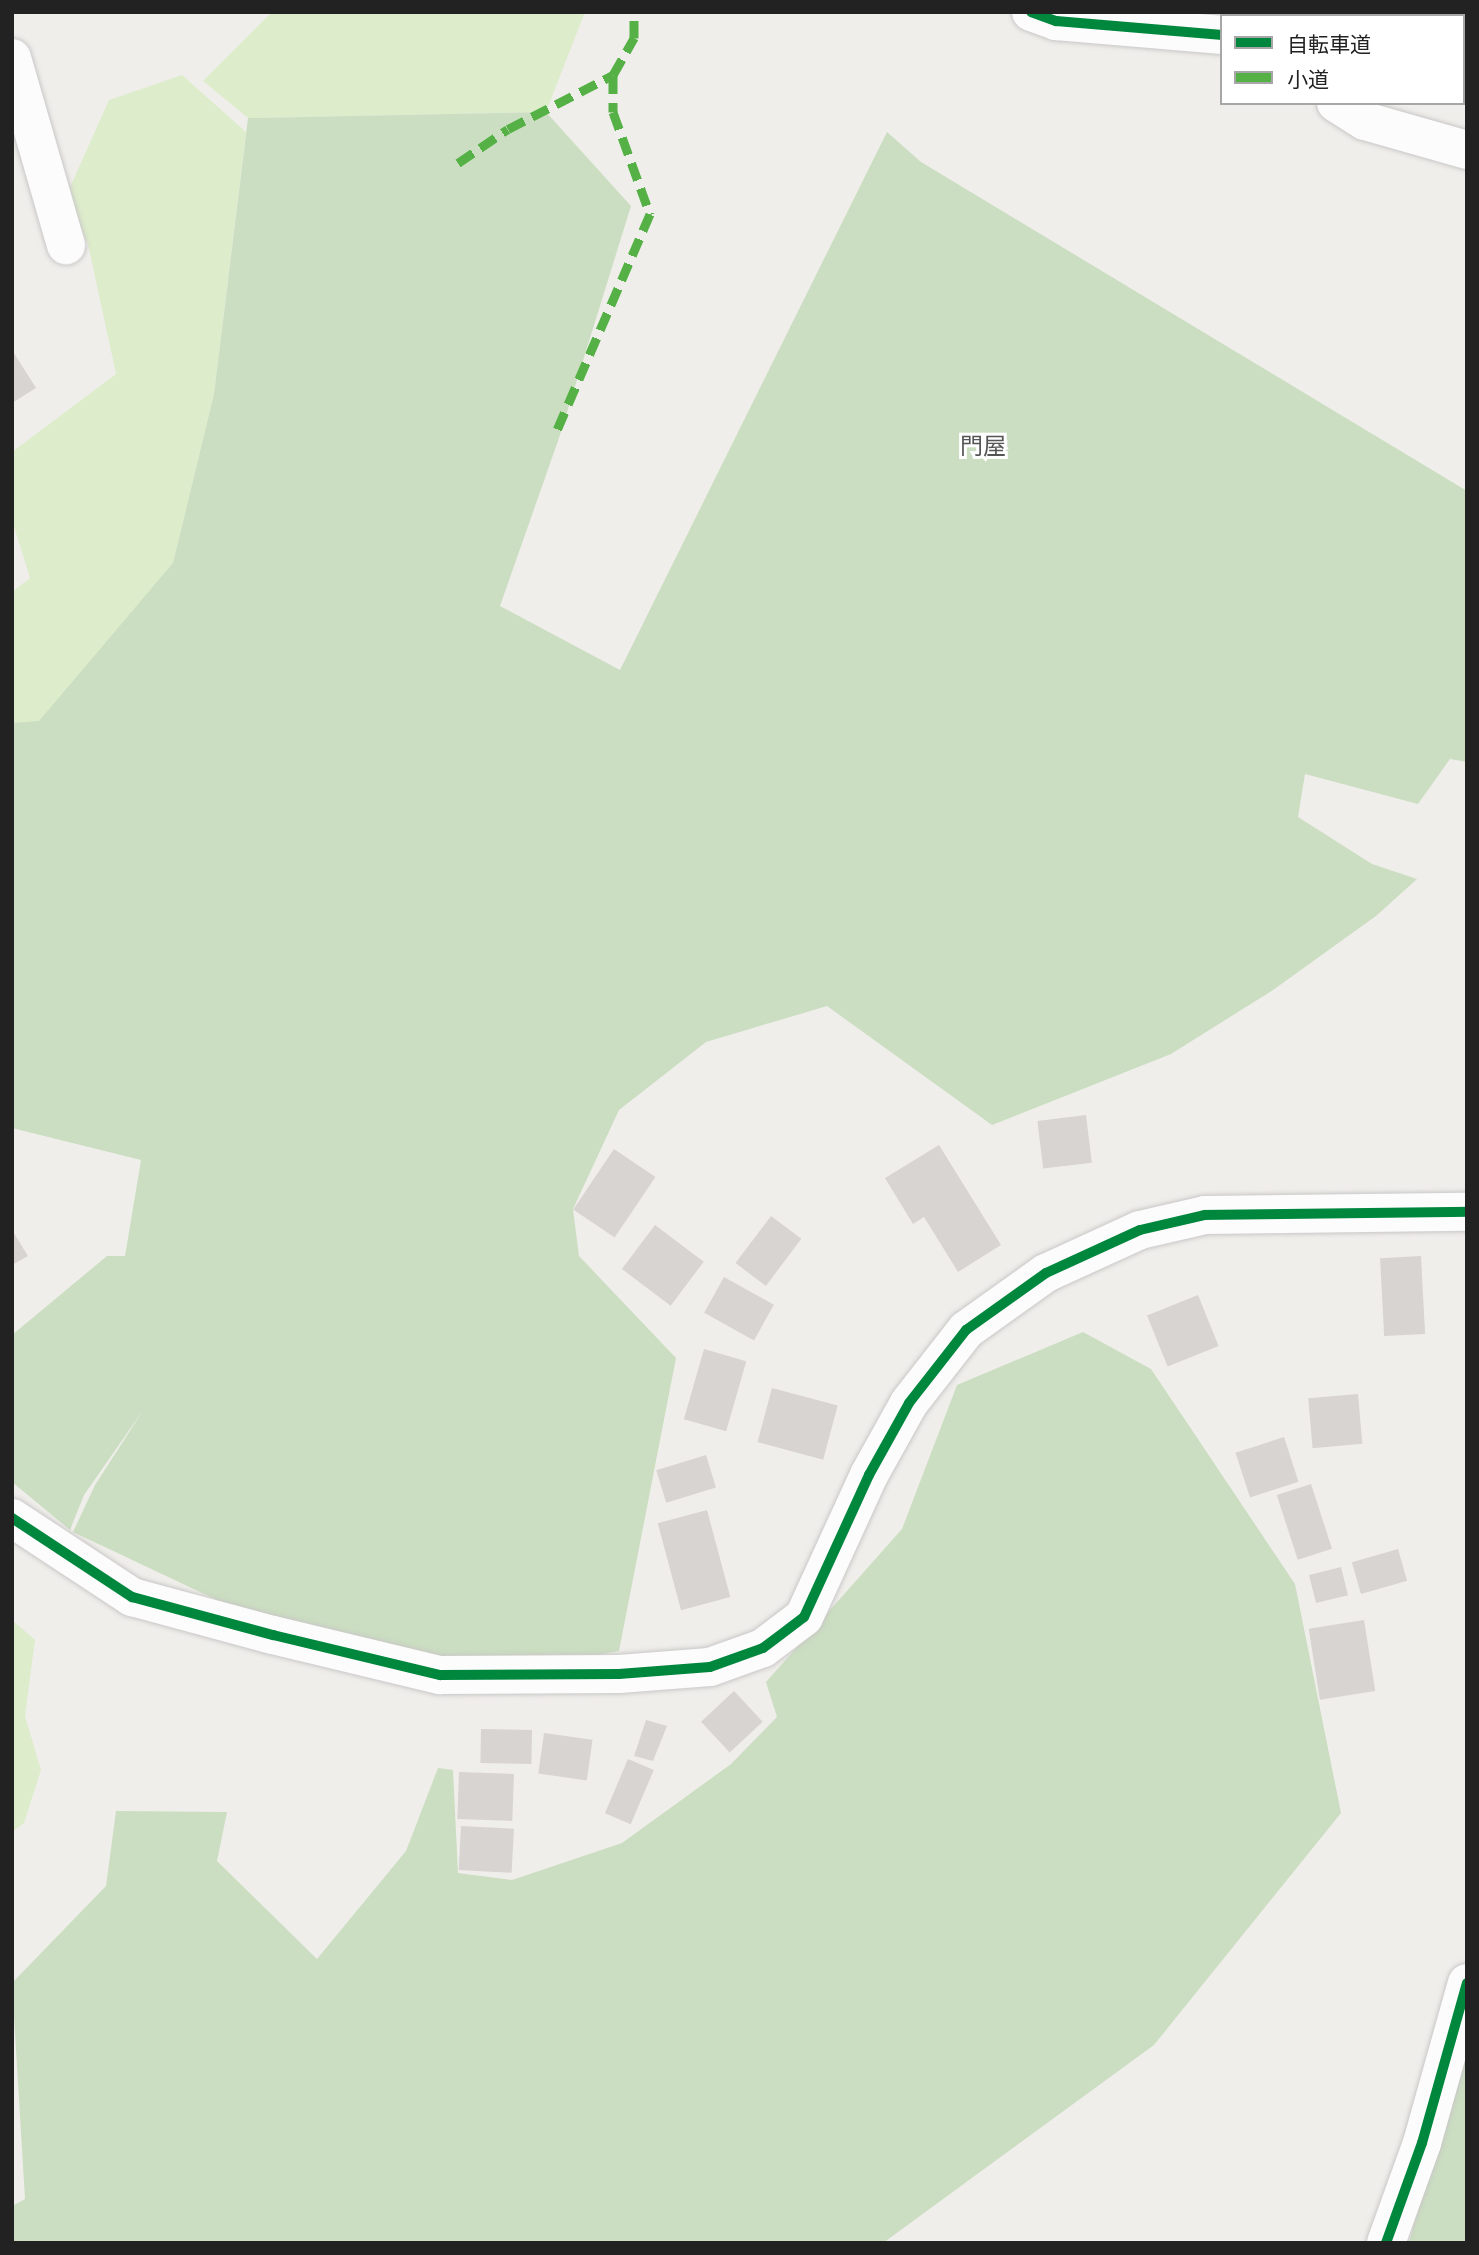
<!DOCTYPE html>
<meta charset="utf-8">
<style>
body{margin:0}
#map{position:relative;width:1479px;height:2255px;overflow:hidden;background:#f0eeeb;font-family:"Noto Sans","Noto Sans JP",sans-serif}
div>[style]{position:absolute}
.grass>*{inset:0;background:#ddeccb}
.forest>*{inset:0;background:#cbdec1}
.building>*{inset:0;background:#d7d4d2;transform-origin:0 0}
.roads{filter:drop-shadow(0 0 2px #c9c8c7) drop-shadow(0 0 2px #c9c8c7)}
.minor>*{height:38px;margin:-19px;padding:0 19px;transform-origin:19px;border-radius:19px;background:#fdfcfc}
.quiet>*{height:9px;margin-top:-4.5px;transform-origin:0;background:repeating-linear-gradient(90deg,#55b145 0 18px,transparent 0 27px)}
.cycleway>*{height:10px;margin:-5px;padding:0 5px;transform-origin:5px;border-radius:5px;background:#00873e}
span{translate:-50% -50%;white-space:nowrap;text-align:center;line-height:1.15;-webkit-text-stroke:6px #fff;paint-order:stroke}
.quarter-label{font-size:23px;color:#555}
.frame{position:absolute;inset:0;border:14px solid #222;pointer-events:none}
.legend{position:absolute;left:1220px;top:14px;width:245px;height:91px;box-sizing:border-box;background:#fff;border:2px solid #a7a7a7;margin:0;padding:9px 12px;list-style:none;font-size:21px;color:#222}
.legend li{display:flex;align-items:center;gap:14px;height:35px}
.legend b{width:35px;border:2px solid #a7a7a7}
</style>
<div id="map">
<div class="grass">
<div style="clip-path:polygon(272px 12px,585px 12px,546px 112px,248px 118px,203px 81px)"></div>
<div style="clip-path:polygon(182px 75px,246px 132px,214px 394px,173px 563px,34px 738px,12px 739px,12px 592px,30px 578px,12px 520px,12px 452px,116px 374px,88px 244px,67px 194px,109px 100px)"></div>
<div style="clip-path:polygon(12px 1620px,35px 1640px,25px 1716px,41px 1770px,24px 1823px,12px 1832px)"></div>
</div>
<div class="forest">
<div style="clip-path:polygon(546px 112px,631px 206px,559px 438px,500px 606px,620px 670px,887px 132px,921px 162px,1467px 491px,1467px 762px,1450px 759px,1418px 804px,1305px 774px,1298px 817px,1372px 864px,1417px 879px,1376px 916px,1273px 990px,1171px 1054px,992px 1125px,827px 1006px,706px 1042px,619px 1110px,573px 1209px,579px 1256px,676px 1358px,619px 1651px,497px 1674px,312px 1645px,73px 1532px,95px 1485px,144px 1409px,84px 1495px,70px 1530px,12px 1482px,12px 1335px,107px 1256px,125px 1256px,141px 1160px,12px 1128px,12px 723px,39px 721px,173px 563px,214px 394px,248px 118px)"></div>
<div style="clip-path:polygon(1083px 1332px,1151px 1369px,1295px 1584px,1341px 1813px,1154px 2045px,883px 2243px,12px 2243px,12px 2206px,25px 2199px,12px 1983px,106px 1886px,116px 1811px,227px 1812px,217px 1861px,317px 1959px,406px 1851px,438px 1768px,453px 1770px,458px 1873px,512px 1880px,622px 1843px,731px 1764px,777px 1717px,766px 1682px,902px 1529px,957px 1385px)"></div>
<div style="clip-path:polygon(1467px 2024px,1467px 2243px,1409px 2243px)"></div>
</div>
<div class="building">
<div style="clip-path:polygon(12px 350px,36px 388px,12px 403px)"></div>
<div style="left:1086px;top:1115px;width:48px;height:49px;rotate:83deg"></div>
<div style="clip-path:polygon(939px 1145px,1001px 1245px,958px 1272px,924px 1217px,913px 1224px,885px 1178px)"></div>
<div style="left:614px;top:1149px;width:50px;height:73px;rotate:34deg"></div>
<div style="left:771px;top:1216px;width:38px;height:59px;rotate:37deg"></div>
<div style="left:655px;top:1225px;width:61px;height:55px;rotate:37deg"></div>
<div style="clip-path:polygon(12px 1230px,28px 1256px,12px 1265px)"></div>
<div style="left:1421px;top:1256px;width:78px;height:41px;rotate:87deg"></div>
<div style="left:724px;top:1277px;width:57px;height:41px;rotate:29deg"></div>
<div style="left:1198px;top:1295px;width:55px;height:55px;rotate:68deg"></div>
<div style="left:704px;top:1349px;width:44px;height:73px;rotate:16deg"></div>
<div style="left:772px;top:1388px;width:68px;height:56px;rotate:15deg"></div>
<div style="left:1358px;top:1394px;width:50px;height:50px;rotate:85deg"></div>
<div style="left:1284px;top:1437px;width:47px;height:51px;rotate:72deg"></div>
<div style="left:706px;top:1455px;width:34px;height:52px;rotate:73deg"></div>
<div style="left:1311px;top:1484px;width:68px;height:36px;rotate:72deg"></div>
<div style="left:707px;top:1510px;width:90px;height:51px;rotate:75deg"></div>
<div style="left:1398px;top:1549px;width:33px;height:48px;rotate:74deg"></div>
<div style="left:1341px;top:1567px;width:29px;height:33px;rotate:76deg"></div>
<div style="left:1364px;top:1620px;width:72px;height:56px;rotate:81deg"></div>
<div style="left:734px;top:1691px;width:42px;height:45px;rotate:47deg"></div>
<div style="clip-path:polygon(646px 1720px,667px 1726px,653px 1761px,634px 1756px)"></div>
<div style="left:481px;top:1729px;width:51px;height:34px;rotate:1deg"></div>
<div style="left:544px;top:1733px;width:49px;height:41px;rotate:8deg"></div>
<div style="left:628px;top:1759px;width:28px;height:59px;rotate:23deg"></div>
<div style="left:459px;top:1772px;width:55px;height:47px;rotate:2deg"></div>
<div style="left:461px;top:1826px;width:53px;height:44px;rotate:3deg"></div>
</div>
<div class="roads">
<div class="minor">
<div style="left:1031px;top:12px;width:27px;rotate:20deg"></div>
<div style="left:1056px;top:21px;width:167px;rotate:4.8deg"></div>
<div style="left:12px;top:58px;width:195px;rotate:73.9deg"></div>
<div style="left:1336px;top:103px;width:34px;rotate:32deg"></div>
<div style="left:1365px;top:121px;width:106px;rotate:15.9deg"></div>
<div style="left:12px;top:1518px;width:144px;rotate:33.4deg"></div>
<div style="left:132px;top:1597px;width:146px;rotate:15.1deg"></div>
<div style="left:273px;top:1635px;width:172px;rotate:13.5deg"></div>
<div style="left:440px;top:1675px;width:179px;rotate:-0.3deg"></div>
<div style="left:619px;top:1674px;width:91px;rotate:-4.4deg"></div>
<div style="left:710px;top:1667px;width:56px;rotate:-19.7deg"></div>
<div style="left:763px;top:1648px;width:51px;rotate:-37.1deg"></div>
<div style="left:804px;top:1617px;width:156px;rotate:-65.4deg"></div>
<div style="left:869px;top:1475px;width:82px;rotate:-60.9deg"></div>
<div style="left:909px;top:1403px;width:93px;rotate:-52deg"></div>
<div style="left:966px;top:1330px;width:98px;rotate:-35.5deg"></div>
<div style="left:1046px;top:1273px;width:103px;rotate:-24.6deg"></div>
<div style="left:1140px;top:1230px;width:67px;rotate:-13deg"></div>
<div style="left:1205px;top:1215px;width:262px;rotate:-0.7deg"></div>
<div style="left:1386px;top:2243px;width:106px;rotate:-70.2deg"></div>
<div style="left:1422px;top:2143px;width:166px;rotate:-74.3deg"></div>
</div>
</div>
<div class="quiet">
<div style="left:613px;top:75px;width:43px;rotate:-60.4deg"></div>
<div style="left:634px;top:38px;width:26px;rotate:-90deg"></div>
<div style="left:458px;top:163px;width:60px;rotate:-34.2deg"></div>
<div style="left:508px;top:129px;width:118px;rotate:-27.2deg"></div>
<div style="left:613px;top:75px;width:37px;rotate:90deg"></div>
<div style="left:613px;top:112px;width:109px;rotate:70.1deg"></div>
<div style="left:650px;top:214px;width:241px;rotate:113.3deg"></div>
</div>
<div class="cycleway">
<div style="left:1031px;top:12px;width:27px;rotate:20deg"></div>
<div style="left:1056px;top:21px;width:167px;rotate:4.8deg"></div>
<div style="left:12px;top:1518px;width:144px;rotate:33.4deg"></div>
<div style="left:132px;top:1597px;width:146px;rotate:15.1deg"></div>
<div style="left:273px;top:1635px;width:172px;rotate:13.5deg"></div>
<div style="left:440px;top:1675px;width:179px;rotate:-0.3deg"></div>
<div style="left:619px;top:1674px;width:91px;rotate:-4.4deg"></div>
<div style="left:710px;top:1667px;width:56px;rotate:-19.7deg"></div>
<div style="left:763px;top:1648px;width:51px;rotate:-37.1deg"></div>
<div style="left:804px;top:1617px;width:156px;rotate:-65.4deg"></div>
<div style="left:869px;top:1475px;width:82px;rotate:-60.9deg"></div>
<div style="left:909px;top:1403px;width:93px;rotate:-52deg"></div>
<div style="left:966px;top:1330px;width:98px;rotate:-35.5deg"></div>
<div style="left:1046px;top:1273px;width:103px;rotate:-24.6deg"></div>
<div style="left:1140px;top:1230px;width:67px;rotate:-13deg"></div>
<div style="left:1205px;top:1215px;width:262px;rotate:-0.7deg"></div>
<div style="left:1386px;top:2243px;width:106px;rotate:-70.2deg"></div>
<div style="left:1422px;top:2143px;width:166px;rotate:-74.3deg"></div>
</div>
<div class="quarter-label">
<span style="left:983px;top:445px">門屋</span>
</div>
<div class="frame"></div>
<ul class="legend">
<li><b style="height:9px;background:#00873e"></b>自転車道</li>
<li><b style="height:9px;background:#55b145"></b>小道</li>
</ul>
</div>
